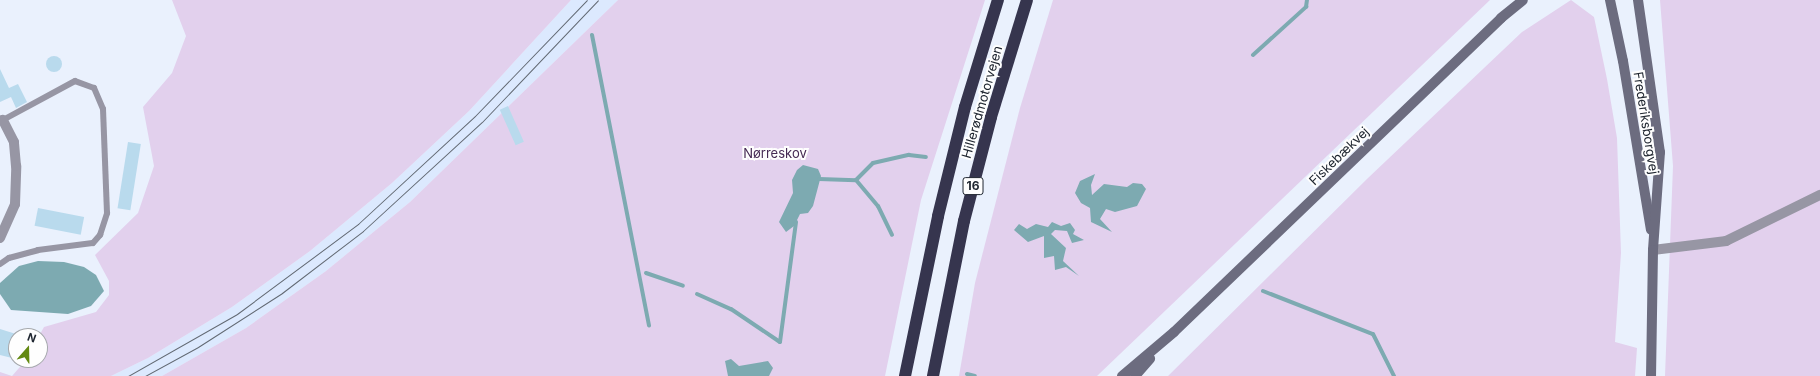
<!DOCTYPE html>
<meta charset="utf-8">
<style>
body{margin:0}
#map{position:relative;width:1820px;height:376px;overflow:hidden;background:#eaf1fd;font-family:Inter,sans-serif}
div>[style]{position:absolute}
.built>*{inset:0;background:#dce9fe}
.green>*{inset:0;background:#e2d0ed}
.water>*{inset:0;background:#7daab1}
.stream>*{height:4px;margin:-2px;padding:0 2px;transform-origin:2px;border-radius:2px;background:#7daab1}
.building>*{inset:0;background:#b9daed;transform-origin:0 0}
.round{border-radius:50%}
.lane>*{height:6px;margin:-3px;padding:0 3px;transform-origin:3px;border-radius:3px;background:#9796a4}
.street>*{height:10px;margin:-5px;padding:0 5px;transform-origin:5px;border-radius:5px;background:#9796a4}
.secondary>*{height:10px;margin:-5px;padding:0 5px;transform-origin:5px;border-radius:5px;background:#6c6c7f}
.highway>*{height:12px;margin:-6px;padding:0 6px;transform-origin:6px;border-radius:6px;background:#36354e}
.tram>*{height:1px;margin:-0.5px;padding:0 0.5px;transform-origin:0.5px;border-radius:0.5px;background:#626973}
span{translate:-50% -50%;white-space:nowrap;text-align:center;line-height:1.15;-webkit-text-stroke:4px #fefefe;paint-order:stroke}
.shield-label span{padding:1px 3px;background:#fefefe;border:1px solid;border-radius:3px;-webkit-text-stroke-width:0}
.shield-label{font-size:12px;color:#202731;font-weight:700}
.street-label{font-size:13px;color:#202731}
.park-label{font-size:13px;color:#452953}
.north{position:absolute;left:8px;top:328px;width:40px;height:40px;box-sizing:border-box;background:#fefefe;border:1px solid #a5a8ac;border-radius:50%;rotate:20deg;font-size:11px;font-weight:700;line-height:16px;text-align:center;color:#202731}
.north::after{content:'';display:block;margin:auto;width:14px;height:18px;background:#638911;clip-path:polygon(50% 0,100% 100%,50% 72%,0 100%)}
</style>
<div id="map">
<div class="built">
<div style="clip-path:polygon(571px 0,618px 0,410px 202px,326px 271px,246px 328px,162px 376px,111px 376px,148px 358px,232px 307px,310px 251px,392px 183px,469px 111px)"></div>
</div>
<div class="green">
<div style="clip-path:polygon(172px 0,571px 0,469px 111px,392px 183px,310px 251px,232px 307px,148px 358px,111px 376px,0 376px,0 372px,12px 376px,26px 360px,40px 360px,39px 336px,44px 327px,96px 312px,109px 295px,109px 281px,95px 255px,138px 213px,154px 166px,143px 107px,172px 73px,186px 36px)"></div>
<div style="clip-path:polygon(618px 0,985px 0,921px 200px,885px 376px,162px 376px,246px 328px,326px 271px,410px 202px)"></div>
<div style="clip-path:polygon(1053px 0,1490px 0,1097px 376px,959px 376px,975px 283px,1020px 108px)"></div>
<div style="clip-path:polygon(1571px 0,1594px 17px,1607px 79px,1617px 138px,1621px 253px,1615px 342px,1637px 348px,1635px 376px,1168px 376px,1368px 178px,1522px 32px)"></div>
<div style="clip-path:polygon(1660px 0,1820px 0,1820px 376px,1665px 376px,1673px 166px)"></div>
</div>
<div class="water">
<div style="clip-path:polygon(803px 165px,818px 169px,821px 176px,813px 206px,808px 213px,800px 214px,794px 226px,786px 232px,779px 222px,793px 193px,792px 180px,797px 170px)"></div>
<div style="clip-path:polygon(1095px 174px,1091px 185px,1092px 195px,1104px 184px,1127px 187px,1133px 183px,1142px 184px,1146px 189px,1137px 206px,1115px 212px,1106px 209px,1100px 219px,1112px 232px,1091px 222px,1090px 208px,1081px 203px,1075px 193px,1080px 181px)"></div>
<div style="clip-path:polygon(1052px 222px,1061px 226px,1070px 223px,1075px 230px,1073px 234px,1084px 240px,1072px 243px,1067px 231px,1055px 230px,1051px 234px,1066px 248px,1063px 261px,1079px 276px,1066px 267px,1055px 270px,1054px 256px,1044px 258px,1044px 236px,1028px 242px,1014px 230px,1019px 224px,1027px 229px,1036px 224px,1048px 227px)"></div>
<div style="clip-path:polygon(38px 261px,64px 262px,84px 267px,96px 275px,104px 291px,91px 306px,68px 314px,11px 310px,0 294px,0 283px,19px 266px)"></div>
<div style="clip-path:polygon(731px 359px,739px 366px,768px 361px,773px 368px,769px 376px,728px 376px,725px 361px)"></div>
</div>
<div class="stream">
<div style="left:592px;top:35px;width:296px;rotate:78.9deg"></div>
<div style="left:1253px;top:55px;width:72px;rotate:-42.2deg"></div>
<div style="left:1306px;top:7px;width:7px;rotate:-82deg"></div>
<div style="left:819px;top:179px;width:37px;rotate:2deg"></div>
<div style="left:856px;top:180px;width:34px;rotate:50deg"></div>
<div style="left:878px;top:206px;width:32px;rotate:64deg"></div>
<div style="left:856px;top:180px;width:24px;rotate:-45deg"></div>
<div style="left:873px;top:163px;width:37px;rotate:-13deg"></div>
<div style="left:909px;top:155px;width:17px;rotate:7deg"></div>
<div style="left:646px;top:273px;width:39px;rotate:19deg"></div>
<div style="left:1263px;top:291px;width:118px;rotate:21.4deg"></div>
<div style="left:1373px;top:334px;width:47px;rotate:63.4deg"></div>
<div style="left:697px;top:294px;width:37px;rotate:24deg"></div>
<div style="left:731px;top:309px;width:59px;rotate:34deg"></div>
<div style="left:780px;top:342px;width:121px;rotate:-82.4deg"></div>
<div style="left:967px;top:374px;width:8px;rotate:14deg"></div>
</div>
<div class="building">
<div class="round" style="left:46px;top:56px;width:16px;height:16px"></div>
<div style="clip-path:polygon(0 69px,9px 88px,18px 84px,27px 102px,16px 108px,11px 97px,0 102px)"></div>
<div style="left:508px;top:106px;width:39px;height:9px;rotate:66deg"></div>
<div style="left:128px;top:142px;width:13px;height:67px;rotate:9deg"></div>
<div style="left:38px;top:208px;width:47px;height:18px;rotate:11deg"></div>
<div style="clip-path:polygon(0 329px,16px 334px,16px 359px,0 355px)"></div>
</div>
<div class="lane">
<div style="left:0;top:264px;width:11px;rotate:-34deg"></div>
<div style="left:9px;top:258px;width:30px;rotate:-15deg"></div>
<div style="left:38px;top:250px;width:55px;rotate:-7.3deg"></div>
<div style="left:93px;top:243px;width:11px;rotate:-49deg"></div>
<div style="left:100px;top:235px;width:23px;rotate:-72deg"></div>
<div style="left:107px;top:213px;width:104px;rotate:-92.2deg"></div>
<div style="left:103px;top:109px;width:23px;rotate:-113deg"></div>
<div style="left:94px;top:88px;width:20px;rotate:-160deg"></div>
<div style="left:75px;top:81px;width:84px;rotate:151.6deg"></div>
</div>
<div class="street">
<div style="left:0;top:238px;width:37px;rotate:-66deg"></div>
<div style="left:15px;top:204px;width:38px;rotate:-88deg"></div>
<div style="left:16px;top:166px;width:24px;rotate:-95deg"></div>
<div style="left:14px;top:142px;width:25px;rotate:-117deg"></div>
<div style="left:1653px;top:250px;width:74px;rotate:-7deg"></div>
<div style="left:1726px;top:241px;width:105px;rotate:-26.1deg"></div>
</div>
<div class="secondary">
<div style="left:1610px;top:0;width:62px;rotate:78deg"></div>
<div style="left:1623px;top:61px;width:171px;rotate:80.6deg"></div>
<div style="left:1638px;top:0;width:154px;rotate:81.8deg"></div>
<div style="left:1660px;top:152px;width:98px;rotate:94.1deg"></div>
<div style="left:1653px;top:250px;width:126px;rotate:90.9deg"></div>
<div style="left:1122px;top:376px;width:68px;rotate:-40.2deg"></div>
<div style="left:1174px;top:332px;width:453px;rotate:-43.8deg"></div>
<div style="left:1501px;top:18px;width:28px;rotate:-39deg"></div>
<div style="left:1135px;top:376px;width:23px;rotate:-49deg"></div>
</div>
<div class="highway">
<div style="left:905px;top:376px;width:163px;rotate:-78.3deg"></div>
<div style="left:938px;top:216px;width:112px;rotate:-76.1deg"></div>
<div style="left:965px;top:107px;width:112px;rotate:-72.9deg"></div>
<div style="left:933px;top:376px;width:158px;rotate:-78.7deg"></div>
<div style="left:964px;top:221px;width:107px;rotate:-75.4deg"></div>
<div style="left:991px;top:117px;width:122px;rotate:-72.9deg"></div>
</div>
<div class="tram">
<div style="left:128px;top:376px;width:125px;rotate:-29.6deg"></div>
<div style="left:237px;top:314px;width:151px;rotate:-36.6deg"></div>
<div style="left:358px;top:224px;width:159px;rotate:-42.7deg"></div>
<div style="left:475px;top:116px;width:161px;rotate:-46deg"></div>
<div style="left:145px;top:376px;width:60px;rotate:-28.7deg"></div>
<div style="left:198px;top:347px;width:100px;rotate:-32.7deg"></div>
<div style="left:282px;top:293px;width:102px;rotate:-37.4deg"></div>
<div style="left:363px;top:231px;width:161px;rotate:-42.5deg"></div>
<div style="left:482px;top:122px;width:168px;rotate:-46.4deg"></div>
</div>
<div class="shield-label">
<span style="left:973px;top:186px">16</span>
</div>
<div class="street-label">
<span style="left:982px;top:102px;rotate:-74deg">Hillerødmotorvejen</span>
<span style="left:1646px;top:123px;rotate:81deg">Frederiksborgvej</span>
<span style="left:1339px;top:156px;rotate:-44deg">Fiskebækvej</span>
</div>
<div class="park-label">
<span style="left:775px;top:153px">Nørreskov</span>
</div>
<div class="north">N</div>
</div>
